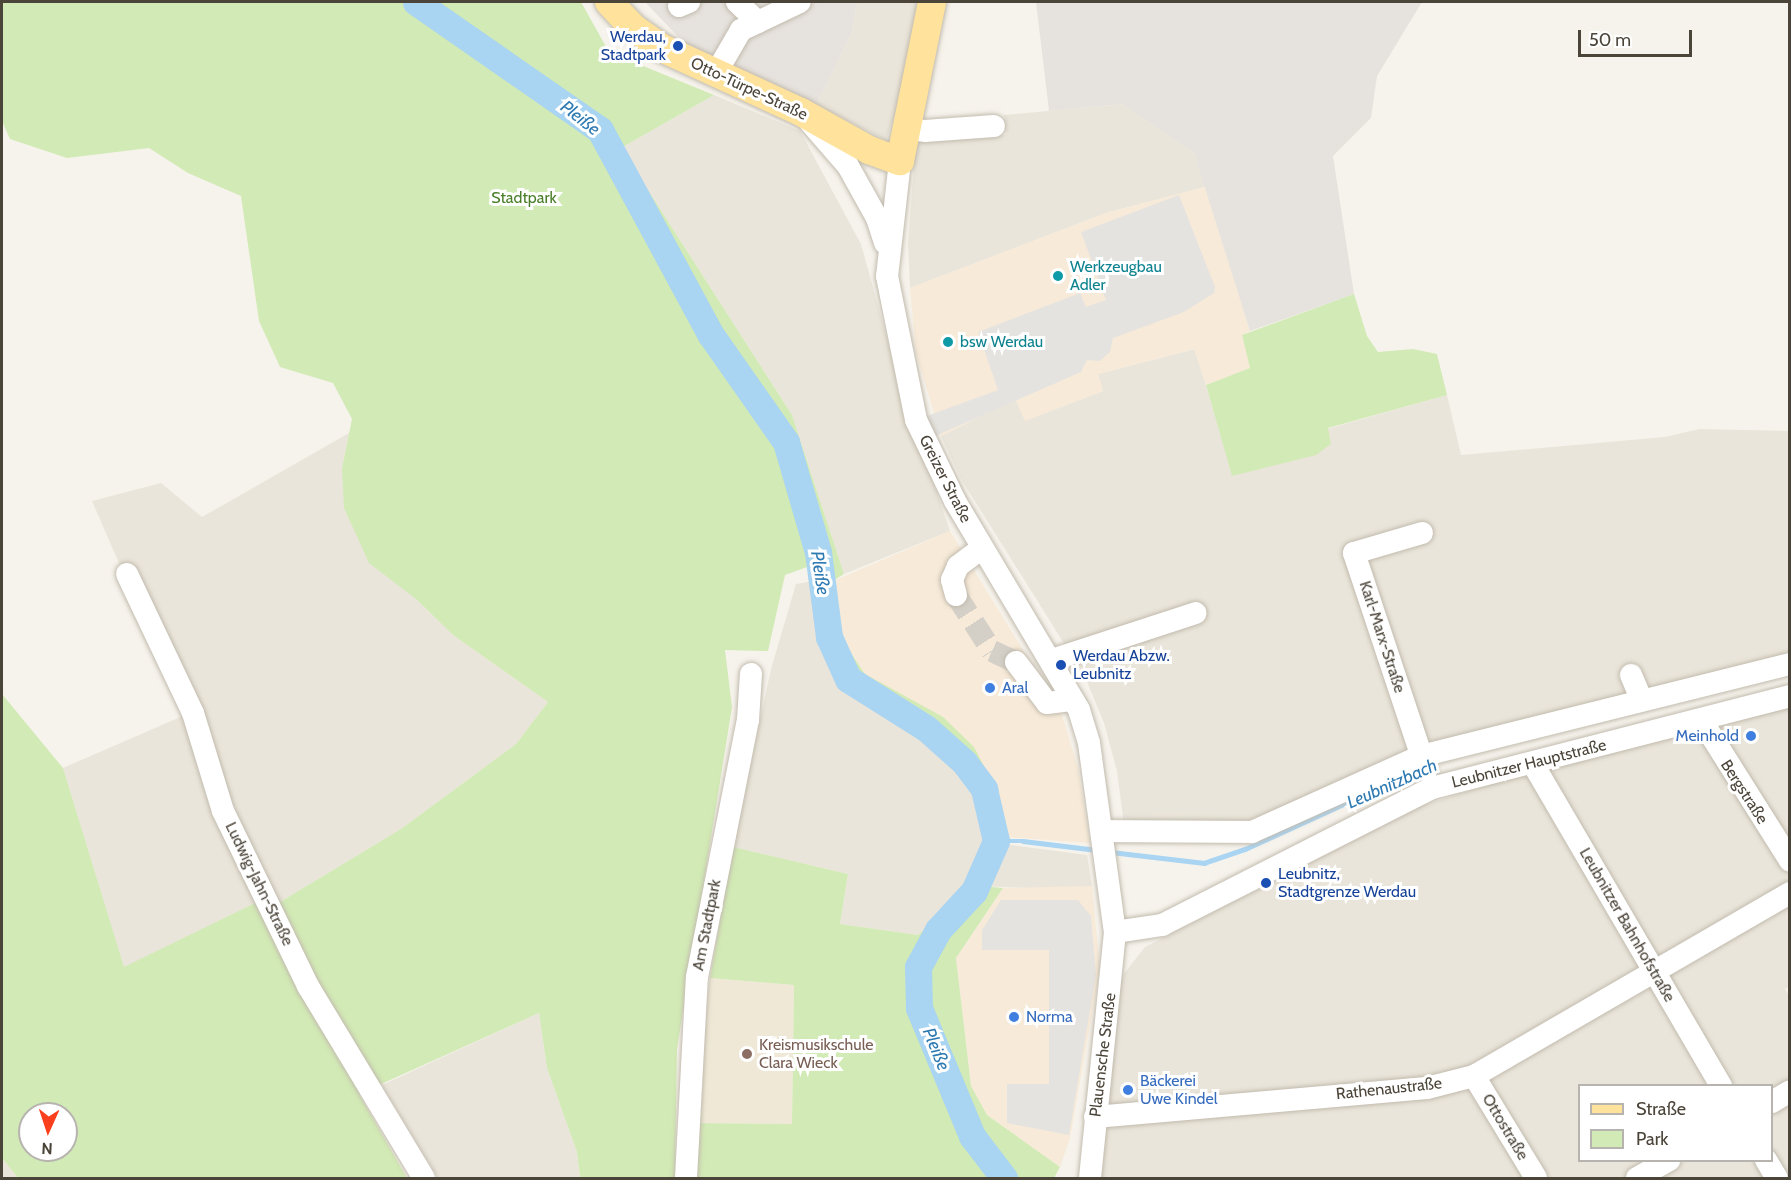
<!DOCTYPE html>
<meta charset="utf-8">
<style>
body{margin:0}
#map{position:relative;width:1791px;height:1180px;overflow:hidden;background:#f6f3ec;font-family:Cabin,sans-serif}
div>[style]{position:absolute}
.residential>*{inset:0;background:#eae5da}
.commercial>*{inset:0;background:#f7ead8}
.industrial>*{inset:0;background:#e6e2dd}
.education>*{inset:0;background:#efe8d6}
.green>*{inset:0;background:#d2eab5}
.parking>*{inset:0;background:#e5e3e0}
.stream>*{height:4.5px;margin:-2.25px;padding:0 2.25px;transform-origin:2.25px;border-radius:2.25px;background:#a9d4f2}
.river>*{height:27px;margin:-13.5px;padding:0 13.5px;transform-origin:13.5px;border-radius:13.5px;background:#a9d4f2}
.minor-tunnel>*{height:22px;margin-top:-11px;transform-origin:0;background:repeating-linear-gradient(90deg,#d4d0c8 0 22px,transparent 0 33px)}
.roads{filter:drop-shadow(0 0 2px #c2bbae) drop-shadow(0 0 2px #c2bbae)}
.minor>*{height:22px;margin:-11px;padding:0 11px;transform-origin:11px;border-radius:11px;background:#fff}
.major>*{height:28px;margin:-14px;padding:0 14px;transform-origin:14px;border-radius:14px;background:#ffe39c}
.dots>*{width:16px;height:16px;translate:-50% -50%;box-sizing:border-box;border:3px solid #fff;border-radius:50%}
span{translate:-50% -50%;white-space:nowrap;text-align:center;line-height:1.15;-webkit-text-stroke:6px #fff;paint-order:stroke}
.transit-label{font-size:16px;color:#164399}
.right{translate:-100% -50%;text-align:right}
.left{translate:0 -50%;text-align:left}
.street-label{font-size:16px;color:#4b4439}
.park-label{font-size:16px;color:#4a7f2a}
.culture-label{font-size:16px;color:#0d838f}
.shop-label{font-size:16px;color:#366cbe}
.education-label{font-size:16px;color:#785e54}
.water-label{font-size:18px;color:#2e7ab2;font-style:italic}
.frame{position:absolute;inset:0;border:3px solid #4b4439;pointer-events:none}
.legend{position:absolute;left:1578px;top:1084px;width:195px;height:78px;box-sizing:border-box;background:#fff;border:2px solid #b7b4b0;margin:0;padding:8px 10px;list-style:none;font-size:18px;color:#4b4439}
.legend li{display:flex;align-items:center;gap:12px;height:30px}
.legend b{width:30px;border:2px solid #b7b4b0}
.north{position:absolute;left:18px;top:1102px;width:60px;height:60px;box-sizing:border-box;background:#fff;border:2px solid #b7b4b0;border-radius:50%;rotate:183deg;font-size:16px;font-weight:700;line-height:24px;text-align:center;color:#4b4439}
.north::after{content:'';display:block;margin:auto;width:21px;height:27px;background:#fc3f1d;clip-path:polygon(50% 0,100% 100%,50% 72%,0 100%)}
.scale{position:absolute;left:1578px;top:30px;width:114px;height:27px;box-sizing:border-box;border:3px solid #4b4439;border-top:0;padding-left:8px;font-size:18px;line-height:21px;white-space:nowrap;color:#4b4439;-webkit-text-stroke:4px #fff;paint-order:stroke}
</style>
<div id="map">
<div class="residential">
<div style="clip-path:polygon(857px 2px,919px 2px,908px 77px,886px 140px,816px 105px,852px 32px)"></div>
<div style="clip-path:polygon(714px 95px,800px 131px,861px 244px,901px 389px,950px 531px,844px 574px,792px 415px,621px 148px)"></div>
<div style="clip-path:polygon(1122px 104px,1194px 153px,1205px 187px,1106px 213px,910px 288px,908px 244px,916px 139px,1006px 135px,1004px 115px)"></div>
<div style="clip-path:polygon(1195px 349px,1233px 476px,1327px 429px,1447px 395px,1461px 455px,1665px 437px,1700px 429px,1789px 431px,1789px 659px,1432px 749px,1263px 825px,1124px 825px,1117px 771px,1104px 723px,1085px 677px,961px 479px,941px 436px,1015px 399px,1026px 420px,1103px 391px,1098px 374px)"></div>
<div style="clip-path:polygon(349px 433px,342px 468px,416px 599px,453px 635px,548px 702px,516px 744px,401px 829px,270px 908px,265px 898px,124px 968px,63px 768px,185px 715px,92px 501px,161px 483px,202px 517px)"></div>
<div style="clip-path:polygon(814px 581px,818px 623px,832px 663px,851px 695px,934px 745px,966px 775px,978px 799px,986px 835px,975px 873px,957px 900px,918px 935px,840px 924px,848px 874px,733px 847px,771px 669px,796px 584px)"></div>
<div style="clip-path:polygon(evenodd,1789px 707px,1790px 986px,1785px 989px,1790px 997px,1789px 1178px,1100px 1178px,1119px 980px,1145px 947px,1421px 806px,1517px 776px,1789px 707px,1580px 1086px,1772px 1086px,1772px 1160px,1580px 1160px,1580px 1086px)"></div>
<div style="clip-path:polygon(1003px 844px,1087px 855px,1092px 886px,1047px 889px,982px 886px)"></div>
<div style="clip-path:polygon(539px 1013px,547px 1068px,577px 1152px,580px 1178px,438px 1178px,382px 1085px)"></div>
<div style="clip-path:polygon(2px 1158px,18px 1178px,2px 1178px)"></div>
</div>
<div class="commercial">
<div style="clip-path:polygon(1205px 187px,1250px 331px,1242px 335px,1250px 368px,1206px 385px,1194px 349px,1098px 374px,1103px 391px,1025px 421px,1015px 399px,941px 436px,916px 353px,910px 288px,1106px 213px)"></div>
<div style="clip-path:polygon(950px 531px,1061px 712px,1078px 768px,1090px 843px,1005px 837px,1002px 815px,901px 697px,865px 674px,848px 649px,836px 620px,831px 582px)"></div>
<div style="clip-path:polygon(1092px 886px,1100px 969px,1070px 1138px,1060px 1167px,987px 1115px,971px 1086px,956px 958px,1003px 888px)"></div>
</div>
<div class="industrial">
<div style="clip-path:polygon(645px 2px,857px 2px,852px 32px,816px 105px,687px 46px)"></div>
<div style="clip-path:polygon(1036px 2px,1422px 2px,1377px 76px,1371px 118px,1333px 156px,1354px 294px,1250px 331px,1194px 153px,1122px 104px,1049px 111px)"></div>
</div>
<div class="education">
<div style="clip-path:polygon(710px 978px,794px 985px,792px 1124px,693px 1123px)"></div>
</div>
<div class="green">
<div style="clip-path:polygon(evenodd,2px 2px,581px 2px,609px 52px,714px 95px,621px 148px,792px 415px,844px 574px,831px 582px,836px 620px,848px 649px,865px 674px,943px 717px,974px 747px,994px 785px,1005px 837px,982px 886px,1003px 888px,956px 958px,971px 1086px,987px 1115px,1060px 1167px,1054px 1178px,686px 1178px,693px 1123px,792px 1124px,794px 985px,710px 978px,733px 847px,848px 874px,840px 924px,918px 935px,957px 900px,975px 873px,986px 835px,978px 799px,966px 775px,934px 745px,851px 695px,832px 663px,818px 623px,814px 581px,807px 567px,785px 575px,768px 651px,725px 650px,732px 707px,677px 1049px,675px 1178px,580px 1178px,577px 1152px,547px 1068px,539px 1013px,359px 1094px,407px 1178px,18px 1178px,2px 1158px,2px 694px,63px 768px,124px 967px,265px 898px,270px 908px,401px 829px,516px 744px,548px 702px,453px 635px,416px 599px,369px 563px,344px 508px,342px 468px,352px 419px,333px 383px,280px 367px,259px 321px,241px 196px,188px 173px,149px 148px,67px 158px,10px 139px,2px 121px,2px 2px,30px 1114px,66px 1114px,66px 1150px,30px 1150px,30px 1114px)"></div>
<div style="clip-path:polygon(1354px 294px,1367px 336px,1378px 352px,1413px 349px,1437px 354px,1447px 395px,1328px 428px,1331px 444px,1316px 455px,1232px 476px,1206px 385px,1250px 368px,1242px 335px)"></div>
</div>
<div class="parking">
<div style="clip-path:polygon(1179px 195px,1215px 287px,1214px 293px,1184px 312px,1113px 338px,1110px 352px,1100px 361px,1087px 360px,1081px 372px,924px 441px,916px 420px,998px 390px,978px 332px,1080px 293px,1086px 307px,1106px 300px,1081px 232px)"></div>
<div style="clip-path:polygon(1001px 900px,1078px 900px,1091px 916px,1096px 975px,1069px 1135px,1007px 1123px,1007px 1084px,1049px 1084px,1049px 950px,982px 950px,982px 930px)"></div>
</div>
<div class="stream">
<div style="left:996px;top:841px;width:27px"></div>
<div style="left:1023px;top:841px;width:74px;rotate:7deg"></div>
<div style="left:1111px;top:852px;width:94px;rotate:6.7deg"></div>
<div style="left:1204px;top:863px;width:43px;rotate:-18.9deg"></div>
<div style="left:1245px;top:849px;width:166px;rotate:-24.6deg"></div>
</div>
<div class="river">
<div style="left:416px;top:2px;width:224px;rotate:34.8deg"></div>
<div style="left:600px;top:130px;width:233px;rotate:61.6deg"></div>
<div style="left:711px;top:335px;width:131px;rotate:55deg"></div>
<div style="left:786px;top:442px;width:115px;rotate:73.8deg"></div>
<div style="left:818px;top:552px;width:86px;rotate:82.6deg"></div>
<div style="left:829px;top:637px;width:46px;rotate:65.7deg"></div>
<div style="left:848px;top:679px;width:93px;rotate:32.3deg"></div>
<div style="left:927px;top:729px;width:50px;rotate:41.7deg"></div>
<div style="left:964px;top:762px;width:34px;rotate:53deg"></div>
<div style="left:984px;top:789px;width:53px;rotate:77deg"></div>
<div style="left:996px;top:841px;width:55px;rotate:113.7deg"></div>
<div style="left:974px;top:891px;width:53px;rotate:132.7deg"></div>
<div style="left:938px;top:930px;width:42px;rotate:118.4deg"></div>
<div style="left:918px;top:967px;width:41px;rotate:88.6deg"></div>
<div style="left:919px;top:1008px;width:139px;rotate:67.5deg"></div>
<div style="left:972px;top:1136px;width:53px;rotate:52.7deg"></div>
</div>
<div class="minor-tunnel">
<div style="left:956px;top:595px;width:67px;rotate:57.3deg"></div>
<div style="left:992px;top:651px;width:26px;rotate:25deg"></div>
</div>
<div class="roads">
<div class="minor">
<div style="left:737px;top:2px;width:29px;rotate:44deg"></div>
<div style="left:679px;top:6px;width:11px;rotate:-22deg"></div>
<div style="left:716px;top:73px;width:50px;rotate:-59.8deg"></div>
<div style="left:741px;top:30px;width:65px;rotate:-25.4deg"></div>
<div style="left:810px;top:122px;width:58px;rotate:49.2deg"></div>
<div style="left:848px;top:166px;width:60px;rotate:60.9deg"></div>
<div style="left:877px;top:218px;width:26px;rotate:72deg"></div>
<div style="left:907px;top:129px;width:18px;rotate:6deg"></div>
<div style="left:925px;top:131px;width:69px;rotate:-4.1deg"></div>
<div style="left:900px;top:161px;width:116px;rotate:96.4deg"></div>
<div style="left:887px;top:276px;width:147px;rotate:78.6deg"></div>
<div style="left:916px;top:420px;width:90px;rotate:64.3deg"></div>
<div style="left:955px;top:501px;width:243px;rotate:59.3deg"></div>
<div style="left:1079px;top:710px;width:34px;rotate:73deg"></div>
<div style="left:1089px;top:743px;width:191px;rotate:82.2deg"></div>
<div style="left:1115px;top:932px;width:247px;rotate:95.8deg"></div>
<div style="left:1422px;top:533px;width:71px;rotate:163.6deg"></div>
<div style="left:1354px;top:553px;width:229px;rotate:71.6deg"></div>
<div style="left:127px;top:574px;width:154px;rotate:64.6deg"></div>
<div style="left:193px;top:713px;width:102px;rotate:73deg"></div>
<div style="left:223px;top:811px;width:195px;rotate:64.1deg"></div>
<div style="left:308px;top:986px;width:224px;rotate:58.9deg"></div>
<div style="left:956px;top:595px;width:16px;rotate:-105deg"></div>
<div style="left:952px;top:580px;width:15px;rotate:-67deg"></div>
<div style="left:958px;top:566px;width:30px;rotate:-37deg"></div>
<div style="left:1052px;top:660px;width:151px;rotate:-18.1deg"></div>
<div style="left:1016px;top:662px;width:51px;rotate:52.9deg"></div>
<div style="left:1047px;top:703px;width:26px;rotate:-7deg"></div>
<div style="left:1631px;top:675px;width:26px;rotate:67deg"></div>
<div style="left:1702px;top:721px;width:165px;rotate:57.8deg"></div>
<div style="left:1533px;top:764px;width:373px;rotate:59.7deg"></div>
<div style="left:1104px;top:831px;width:148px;rotate:0.4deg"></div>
<div style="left:1252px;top:832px;width:185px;rotate:-24.2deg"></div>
<div style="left:1421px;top:756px;width:380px;rotate:-14deg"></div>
<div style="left:1115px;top:932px;width:48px;rotate:-8.5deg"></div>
<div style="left:1162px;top:925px;width:303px;rotate:-26.9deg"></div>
<div style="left:1432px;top:788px;width:370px;rotate:-14.4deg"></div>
<div style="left:1474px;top:1076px;width:119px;rotate:58.7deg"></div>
<div style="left:1772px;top:1102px;width:21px;rotate:-31deg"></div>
<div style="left:1095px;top:1117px;width:333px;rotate:-5deg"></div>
<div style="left:1427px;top:1088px;width:49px;rotate:-14.3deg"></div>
<div style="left:1474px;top:1076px;width:365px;rotate:-30.1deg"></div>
<div style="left:1766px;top:1160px;width:21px;rotate:59deg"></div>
<div style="left:686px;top:1178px;width:201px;rotate:-86.9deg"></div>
<div style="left:697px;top:977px;width:262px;rotate:-78.8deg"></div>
<div style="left:748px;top:720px;width:46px;rotate:-86.3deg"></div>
<div style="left:1637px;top:1178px;width:37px;rotate:-29deg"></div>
</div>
<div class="major">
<div style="left:609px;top:2px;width:34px;rotate:47deg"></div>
<div style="left:632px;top:27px;width:39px;rotate:35deg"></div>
<div style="left:664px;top:49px;width:151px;rotate:24.7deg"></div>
<div style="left:801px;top:112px;width:78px;rotate:29.2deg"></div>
<div style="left:869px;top:150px;width:33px;rotate:20deg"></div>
<div style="left:900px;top:161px;width:162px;rotate:-78.6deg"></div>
</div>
</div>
<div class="dots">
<div style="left:678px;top:46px;background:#1a4fb4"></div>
<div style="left:1058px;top:276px;background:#0f9aa8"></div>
<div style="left:948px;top:342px;background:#0f9aa8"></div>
<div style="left:1061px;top:665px;background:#1a4fb4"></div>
<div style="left:990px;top:688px;background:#3f7fe0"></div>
<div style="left:1751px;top:736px;background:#3f7fe0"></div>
<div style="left:1266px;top:883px;background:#1a4fb4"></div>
<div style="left:1014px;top:1017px;background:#3f7fe0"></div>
<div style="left:747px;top:1054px;background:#8d6e63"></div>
<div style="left:1128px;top:1090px;background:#3f7fe0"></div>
</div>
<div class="transit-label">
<span class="right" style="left:666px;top:46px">Werdau,<br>Stadtpark</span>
<span class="left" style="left:1073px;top:665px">Werdau Abzw.<br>Leubnitz</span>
<span class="left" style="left:1278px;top:883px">Leubnitz,<br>Stadtgrenze Werdau</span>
</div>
<div class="street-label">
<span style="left:749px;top:89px;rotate:25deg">Otto-Türpe-Straße</span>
<span style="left:945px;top:479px;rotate:63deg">Greizer Straße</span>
<span style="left:1382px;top:637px;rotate:72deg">Karl-Marx-Straße</span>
<span style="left:1529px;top:764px;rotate:-14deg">Leubnitzer Hauptstraße</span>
<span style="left:1744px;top:792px;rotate:57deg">Bergstraße</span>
<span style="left:259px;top:884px;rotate:64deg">Ludwig-Jahn-Straße</span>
<span style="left:707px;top:925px;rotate:-79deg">Am Stadtpark</span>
<span style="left:1627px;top:925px;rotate:60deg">Leubnitzer Bahnhofstraße</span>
<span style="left:1103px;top:1055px;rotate:-83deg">Plauensche Straße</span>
<span style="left:1389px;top:1089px;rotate:-6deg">Rathenaustraße</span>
<span style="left:1505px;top:1127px;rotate:59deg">Ottostraße</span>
</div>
<div class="park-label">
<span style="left:524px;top:198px">Stadtpark</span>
</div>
<div class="culture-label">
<span class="left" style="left:1070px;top:276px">Werkzeugbau<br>Adler</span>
<span class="left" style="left:960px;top:342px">bsw Werdau</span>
</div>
<div class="shop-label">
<span class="left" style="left:1002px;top:688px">Aral</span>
<span class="right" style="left:1739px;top:736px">Meinhold</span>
<span class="left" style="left:1026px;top:1017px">Norma</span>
<span class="left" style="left:1140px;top:1090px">Bäckerei<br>Uwe Kindel</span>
</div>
<div class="education-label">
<span class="left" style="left:759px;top:1054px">Kreismusikschule<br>Clara Wieck</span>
</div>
<div class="water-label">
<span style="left:580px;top:118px;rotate:38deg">Pleiße</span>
<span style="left:820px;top:573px;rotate:81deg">Pleiße</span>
<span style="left:1392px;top:784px;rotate:-24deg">Leubnitzbach</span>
<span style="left:936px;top:1049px;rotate:68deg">Pleiße</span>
</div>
<div class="frame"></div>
<ul class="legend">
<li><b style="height:8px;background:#ffe39c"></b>Straße</li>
<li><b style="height:16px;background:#d2eab5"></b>Park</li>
</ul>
<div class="north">N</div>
<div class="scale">50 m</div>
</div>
